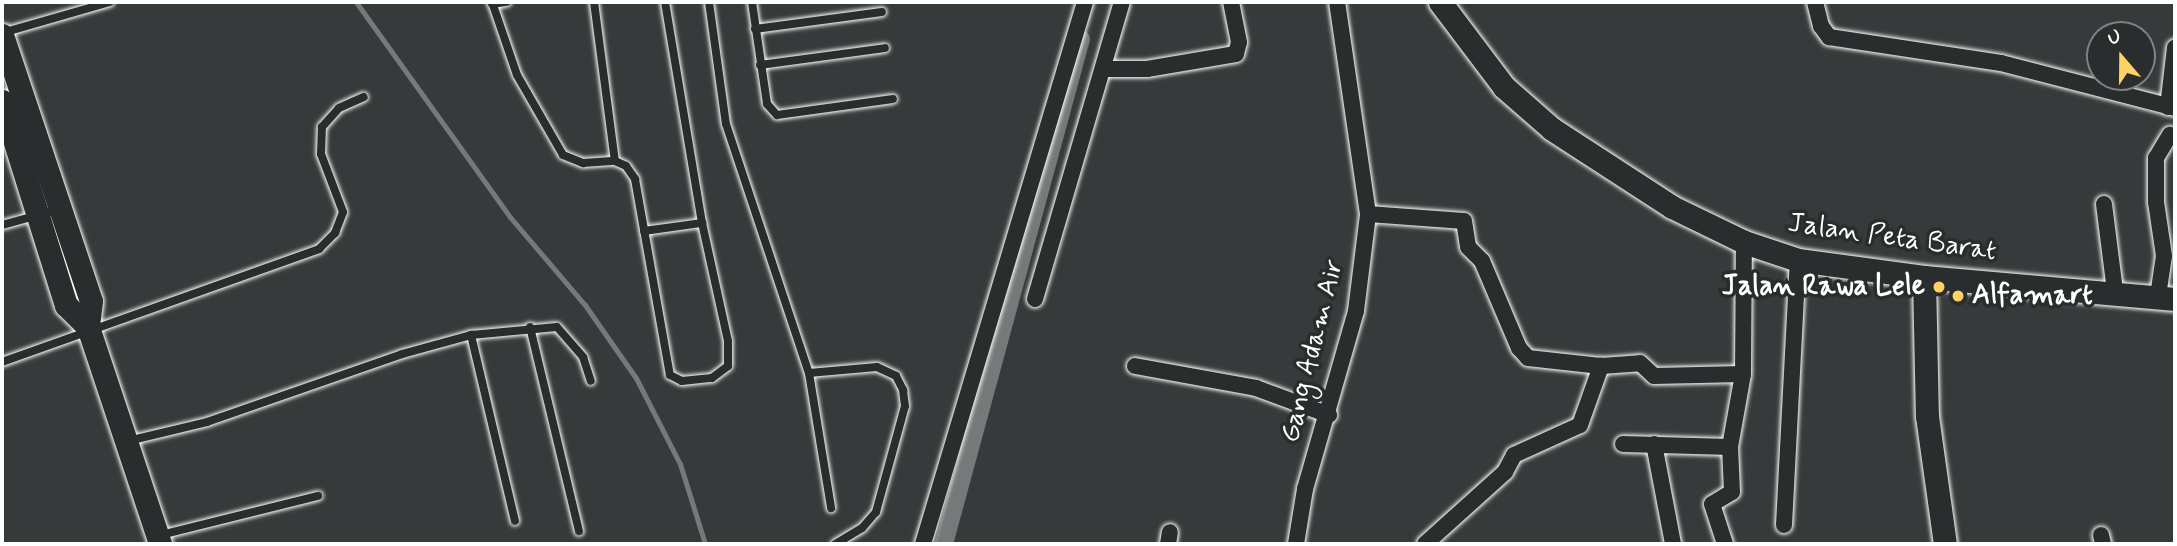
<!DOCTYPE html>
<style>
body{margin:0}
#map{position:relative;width:2177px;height:546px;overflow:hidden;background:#373a3b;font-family:Mynerve,sans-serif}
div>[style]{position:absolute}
.stream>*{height:5px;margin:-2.5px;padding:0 2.5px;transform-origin:2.5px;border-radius:2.5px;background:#767879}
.canal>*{height:18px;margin:-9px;padding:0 9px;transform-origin:9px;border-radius:9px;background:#767879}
.roads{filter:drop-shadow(0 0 2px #fff) drop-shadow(0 0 2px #fff)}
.lane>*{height:8px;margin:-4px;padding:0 4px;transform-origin:4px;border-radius:4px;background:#2a2d2e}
.street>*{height:16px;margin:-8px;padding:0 8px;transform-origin:8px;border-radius:8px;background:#2a2d2e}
.secondary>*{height:23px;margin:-11.5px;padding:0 11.5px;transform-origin:11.5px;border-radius:11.5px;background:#2a2d2e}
.dots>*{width:19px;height:19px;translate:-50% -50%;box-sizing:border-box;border:4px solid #2a2d2e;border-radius:50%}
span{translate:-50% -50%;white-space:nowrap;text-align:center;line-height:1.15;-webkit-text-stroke:7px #2a2d2e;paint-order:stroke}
.street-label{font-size:28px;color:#fff}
.poi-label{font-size:28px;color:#fff;font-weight:700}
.right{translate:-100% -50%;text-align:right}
.left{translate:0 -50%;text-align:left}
.frame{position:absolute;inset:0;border:4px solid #fff;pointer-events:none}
.north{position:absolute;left:2086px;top:21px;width:70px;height:70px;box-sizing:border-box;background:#2a2d2e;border:2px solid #7f8182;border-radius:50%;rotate:340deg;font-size:19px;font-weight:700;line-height:28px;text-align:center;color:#fff}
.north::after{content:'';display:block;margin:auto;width:24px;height:32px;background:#ffd166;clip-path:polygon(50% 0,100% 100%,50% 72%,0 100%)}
</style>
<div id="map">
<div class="stream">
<div style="left:356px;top:2px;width:264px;rotate:54.4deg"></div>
<div style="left:510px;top:217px;width:116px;rotate:49.6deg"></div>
<div style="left:585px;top:305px;width:89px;rotate:55.1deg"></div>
<div style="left:636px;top:378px;width:97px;rotate:62.9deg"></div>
<div style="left:680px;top:464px;width:84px;rotate:72.6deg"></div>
</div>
<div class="canal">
<div style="left:944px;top:544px;width:523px;rotate:-74.82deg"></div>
</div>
<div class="roads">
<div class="lane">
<div style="left:492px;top:2px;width:77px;rotate:71.1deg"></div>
<div style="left:517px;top:75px;width:92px;rotate:60.1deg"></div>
<div style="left:563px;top:155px;width:22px;rotate:22deg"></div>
<div style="left:583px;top:163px;width:32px;rotate:-4deg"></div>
<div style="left:615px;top:161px;width:12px;rotate:24deg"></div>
<div style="left:626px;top:166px;width:16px;rotate:55deg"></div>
<div style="left:635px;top:179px;width:199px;rotate:79.9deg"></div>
<div style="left:670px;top:375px;width:13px;rotate:27deg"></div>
<div style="left:682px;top:381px;width:30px;rotate:-6deg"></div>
<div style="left:712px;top:378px;width:20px;rotate:-37deg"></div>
<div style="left:728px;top:366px;width:25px;rotate:-90deg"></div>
<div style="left:728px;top:341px;width:121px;rotate:-102.4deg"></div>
<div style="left:702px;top:223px;width:224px;rotate:-99.5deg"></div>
<div style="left:594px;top:2px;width:160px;rotate:82.5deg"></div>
<div style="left:709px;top:2px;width:123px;rotate:82.1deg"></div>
<div style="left:726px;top:124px;width:262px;rotate:71.6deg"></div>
<div style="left:809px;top:373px;width:137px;rotate:80.7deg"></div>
<div style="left:752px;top:2px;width:103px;rotate:81.6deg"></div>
<div style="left:767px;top:104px;width:15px;rotate:48deg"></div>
<div style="left:777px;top:115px;width:117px;rotate:-7.9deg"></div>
<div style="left:492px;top:4px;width:15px;rotate:-8deg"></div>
<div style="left:755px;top:29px;width:128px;rotate:-7.6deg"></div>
<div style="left:2px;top:33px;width:112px;rotate:-16deg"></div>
<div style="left:760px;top:65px;width:126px;rotate:-7.7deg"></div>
<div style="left:2px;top:225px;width:60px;rotate:-15.4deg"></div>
<div style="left:644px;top:231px;width:59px;rotate:-7.9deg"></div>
<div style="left:530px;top:327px;width:210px;rotate:76.5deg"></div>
<div style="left:471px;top:335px;width:86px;rotate:-5.3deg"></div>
<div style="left:557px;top:327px;width:40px;rotate:49deg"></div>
<div style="left:583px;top:357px;width:25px;rotate:72deg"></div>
<div style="left:2px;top:362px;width:337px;rotate:-19.6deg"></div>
<div style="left:319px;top:249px;width:23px;rotate:-45deg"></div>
<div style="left:335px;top:233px;width:22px;rotate:-69deg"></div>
<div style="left:343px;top:212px;width:62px;rotate:-110.8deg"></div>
<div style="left:321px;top:154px;width:27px;rotate:-88deg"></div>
<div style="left:322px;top:127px;width:25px;rotate:-48deg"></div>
<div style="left:339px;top:108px;width:27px;rotate:-24deg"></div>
<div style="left:809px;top:373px;width:68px;rotate:-5deg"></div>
<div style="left:877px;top:367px;width:21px;rotate:25deg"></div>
<div style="left:896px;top:376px;width:16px;rotate:63deg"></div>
<div style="left:903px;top:390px;width:16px;rotate:83deg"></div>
<div style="left:905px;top:406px;width:110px;rotate:105.3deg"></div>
<div style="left:876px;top:512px;width:21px;rotate:131deg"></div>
<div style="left:862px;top:528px;width:31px;rotate:149deg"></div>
<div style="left:128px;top:441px;width:81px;rotate:-13.5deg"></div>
<div style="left:207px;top:422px;width:207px;rotate:-19.2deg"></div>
<div style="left:402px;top:354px;width:72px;rotate:-15.4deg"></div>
<div style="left:471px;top:335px;width:191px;rotate:76.7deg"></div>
<div style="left:161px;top:535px;width:162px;rotate:-14deg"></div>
</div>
<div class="street">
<div style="left:1815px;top:2px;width:25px;rotate:76deg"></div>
<div style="left:1821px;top:26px;width:14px;rotate:54deg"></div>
<div style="left:1829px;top:37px;width:174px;rotate:8.6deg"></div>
<div style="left:2001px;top:63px;width:180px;rotate:14.5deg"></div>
<div style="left:1104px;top:69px;width:43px"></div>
<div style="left:1147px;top:69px;width:90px;rotate:-9.6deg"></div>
<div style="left:1236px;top:54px;width:12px;rotate:-76deg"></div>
<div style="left:1239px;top:42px;width:41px;rotate:-101.3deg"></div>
<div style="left:2168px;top:107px;width:60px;rotate:-83.3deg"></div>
<div style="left:2104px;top:204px;width:88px;rotate:82.8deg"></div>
<div style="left:1368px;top:214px;width:96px;rotate:4.2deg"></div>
<div style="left:1464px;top:221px;width:26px;rotate:81deg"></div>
<div style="left:1468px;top:247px;width:20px;rotate:45deg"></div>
<div style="left:1482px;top:261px;width:95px;rotate:67deg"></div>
<div style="left:1519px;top:348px;width:13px;rotate:48deg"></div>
<div style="left:1528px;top:358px;width:73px;rotate:6.3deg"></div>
<div style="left:1601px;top:366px;width:39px;rotate:-4deg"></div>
<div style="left:1640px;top:363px;width:19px;rotate:43deg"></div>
<div style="left:1654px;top:376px;width:89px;rotate:-1.3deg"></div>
<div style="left:2158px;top:296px;width:40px;rotate:-81.5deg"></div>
<div style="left:2164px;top:256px;width:55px;rotate:-98.4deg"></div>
<div style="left:2156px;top:202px;width:44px;rotate:-90deg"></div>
<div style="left:2156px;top:158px;width:27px;rotate:-59deg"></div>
<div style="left:1035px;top:299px;width:309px;rotate:-73.7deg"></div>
<div style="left:1135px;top:366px;width:123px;rotate:10.3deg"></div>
<div style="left:1256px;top:388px;width:78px;rotate:20.3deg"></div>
<div style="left:1623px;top:444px;width:107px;rotate:1.6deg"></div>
<div style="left:1654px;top:444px;width:102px;rotate:79.2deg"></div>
<div style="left:1784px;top:525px;width:265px;rotate:-87deg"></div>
<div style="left:2101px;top:535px;width:9px;rotate:77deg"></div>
<div style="left:923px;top:544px;width:566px;rotate:-73.36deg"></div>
<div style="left:1168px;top:544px;width:12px;rotate:-81deg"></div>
<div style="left:1296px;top:544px;width:56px;rotate:-80.7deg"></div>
<div style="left:1305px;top:489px;width:185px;rotate:-74deg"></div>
<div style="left:1356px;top:311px;width:98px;rotate:-82.9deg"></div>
<div style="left:1368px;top:214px;width:214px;rotate:-98.3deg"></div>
<div style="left:1425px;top:544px;width:108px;rotate:-42deg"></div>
<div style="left:1505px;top:472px;width:19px;rotate:-62deg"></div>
<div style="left:1514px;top:455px;width:72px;rotate:-24.4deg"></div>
<div style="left:1580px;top:425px;width:63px;rotate:-70.4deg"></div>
<div style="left:1725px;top:544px;width:42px;rotate:-108deg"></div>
<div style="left:1712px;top:504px;width:23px;rotate:-31deg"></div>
<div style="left:1732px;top:492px;width:45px;rotate:-92.5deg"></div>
<div style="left:1730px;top:447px;width:74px;rotate:-79.9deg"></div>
<div style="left:1743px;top:374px;width:132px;rotate:-89.6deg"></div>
</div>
<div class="secondary">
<div style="left:1440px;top:2px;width:106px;rotate:53deg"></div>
<div style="left:1504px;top:87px;width:64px;rotate:41.2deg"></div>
<div style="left:1552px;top:129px;width:143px;rotate:33deg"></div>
<div style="left:1672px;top:207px;width:80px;rotate:25.9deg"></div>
<div style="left:1744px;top:242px;width:57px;rotate:18.4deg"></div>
<div style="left:1798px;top:260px;width:127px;rotate:7.7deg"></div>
<div style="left:1924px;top:277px;width:252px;rotate:5deg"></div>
<div style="left:2px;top:35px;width:280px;rotate:71.5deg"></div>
<div style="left:91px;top:301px;width:26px;rotate:97deg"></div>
<div style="left:2px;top:101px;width:214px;rotate:72.6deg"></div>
<div style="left:66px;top:305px;width:31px;rotate:45deg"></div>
<div style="left:88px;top:327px;width:229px;rotate:71.6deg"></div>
<div style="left:1924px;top:277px;width:139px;rotate:88.8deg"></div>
<div style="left:1927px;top:416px;width:129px;rotate:82deg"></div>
</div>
</div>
<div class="dots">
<div style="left:1939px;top:287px;background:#ffd166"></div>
<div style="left:1958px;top:296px;background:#ffd166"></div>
</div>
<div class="street-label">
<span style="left:1892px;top:238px;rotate:8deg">Jalan Peta Barat</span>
<span style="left:1313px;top:351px;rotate:-76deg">Gang Adam Air</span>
</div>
<div class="poi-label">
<span class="right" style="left:1925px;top:287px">Jalan Rawa Lele</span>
<span class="left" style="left:1972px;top:296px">Alfamart</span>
</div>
<div class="frame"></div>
<div class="north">U</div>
</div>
